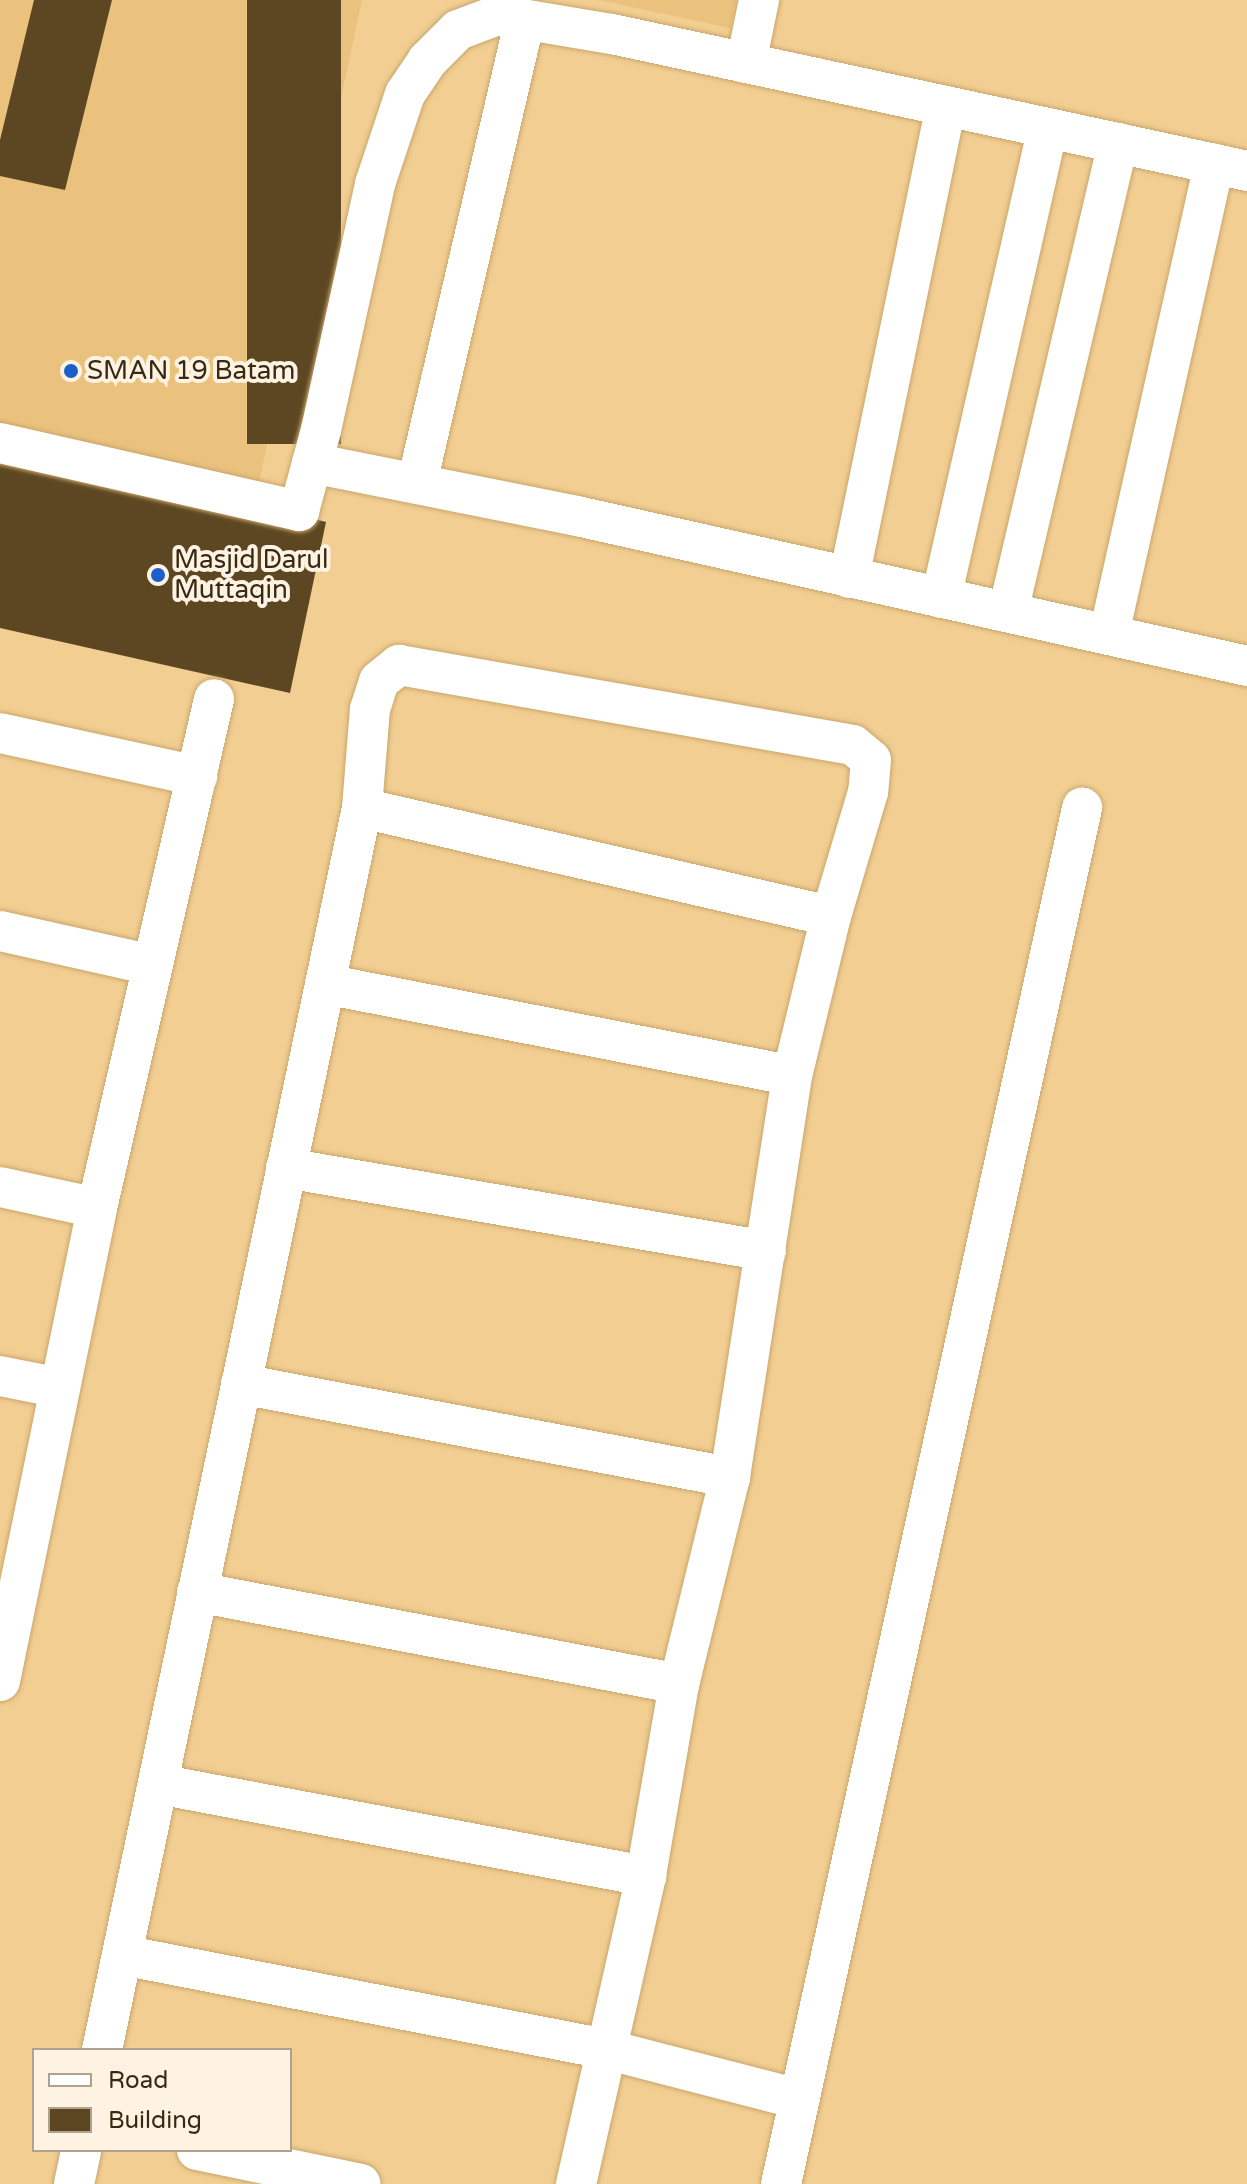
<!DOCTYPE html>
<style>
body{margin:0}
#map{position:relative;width:1247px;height:2184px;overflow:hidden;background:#f2ce92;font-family:"Varela Round",sans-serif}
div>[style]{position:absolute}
.built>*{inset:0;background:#eac27e}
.building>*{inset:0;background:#5c4722;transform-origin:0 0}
.roads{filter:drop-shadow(0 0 2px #c9a66b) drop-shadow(0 0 2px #c9a66b)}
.minor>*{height:40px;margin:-20px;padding:0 20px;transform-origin:20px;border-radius:20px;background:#fff}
.dots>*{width:22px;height:22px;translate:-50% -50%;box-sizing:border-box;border:4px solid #fef3e2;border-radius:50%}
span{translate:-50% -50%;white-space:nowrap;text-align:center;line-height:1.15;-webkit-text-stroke:8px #fef3e2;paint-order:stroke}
.poi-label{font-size:26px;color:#382a12}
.left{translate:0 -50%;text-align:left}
.legend{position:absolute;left:32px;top:2048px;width:260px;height:104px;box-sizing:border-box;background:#fef3e2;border:2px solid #afa38f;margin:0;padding:10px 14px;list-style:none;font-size:24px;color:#382a12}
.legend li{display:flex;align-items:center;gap:16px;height:40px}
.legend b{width:40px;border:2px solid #afa38f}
</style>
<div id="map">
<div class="built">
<div style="clip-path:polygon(0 0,362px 0,256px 496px,0 436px)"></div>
<div style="clip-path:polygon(599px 0,736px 0,730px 28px)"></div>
</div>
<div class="building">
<div style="clip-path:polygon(34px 0,112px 0,65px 190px,0 176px,0 140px)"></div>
<div style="left:247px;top:0;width:94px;height:444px"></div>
<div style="clip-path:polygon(0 437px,326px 522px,290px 693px,0 628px)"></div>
</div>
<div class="roads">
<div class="minor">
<div style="left:746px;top:63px;width:64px;rotate:-78.3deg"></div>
<div style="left:0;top:443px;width:307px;rotate:12.8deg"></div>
<div style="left:299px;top:511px;width:84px;rotate:-74.8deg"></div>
<div style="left:321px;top:430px;width:252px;rotate:-77.6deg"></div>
<div style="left:375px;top:184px;width:95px;rotate:-71.6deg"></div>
<div style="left:405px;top:94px;width:40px;rotate:-56deg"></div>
<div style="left:427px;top:61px;width:44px;rotate:-45deg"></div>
<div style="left:458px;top:30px;width:43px;rotate:-20.6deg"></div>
<div style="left:498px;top:15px;width:116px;rotate:9.5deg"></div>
<div style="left:612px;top:34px;width:650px;rotate:12.17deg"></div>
<div style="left:312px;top:463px;width:270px;rotate:11.3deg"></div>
<div style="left:577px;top:516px;width:687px;rotate:12.62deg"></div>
<div style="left:417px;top:483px;width:475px;rotate:-76.9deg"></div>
<div style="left:849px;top:578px;width:482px;rotate:-78.4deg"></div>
<div style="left:941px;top:598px;width:482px;rotate:-77.2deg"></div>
<div style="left:1008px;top:612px;width:482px;rotate:-76.8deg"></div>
<div style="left:1109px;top:634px;width:482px;rotate:-77.4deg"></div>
<div style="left:0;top:733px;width:202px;rotate:12.3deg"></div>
<div style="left:362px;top:808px;width:481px;rotate:13deg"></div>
<div style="left:0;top:931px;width:156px;rotate:12.6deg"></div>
<div style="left:325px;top:984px;width:476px;rotate:11.1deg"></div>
<div style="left:286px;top:1168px;width:487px;rotate:9.8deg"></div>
<div style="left:0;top:1187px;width:99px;rotate:12.2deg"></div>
<div style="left:0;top:1376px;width:61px;rotate:11.3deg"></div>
<div style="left:241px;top:1384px;width:498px;rotate:10.8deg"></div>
<div style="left:197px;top:1592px;width:491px;rotate:10.8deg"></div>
<div style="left:0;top:1681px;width:483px;rotate:-78.4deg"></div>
<div style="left:97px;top:1208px;width:522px;rotate:-77.05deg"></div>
<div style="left:158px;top:1784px;width:497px;rotate:10.7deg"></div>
<div style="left:122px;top:1955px;width:496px;rotate:11deg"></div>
<div style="left:609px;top:2050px;width:196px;rotate:14.5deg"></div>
<div style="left:102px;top:2050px;width:1269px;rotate:-78.18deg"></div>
<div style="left:362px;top:808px;width:99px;rotate:-85.4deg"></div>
<div style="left:370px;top:709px;width:29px;rotate:-72deg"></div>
<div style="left:379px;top:681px;width:26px;rotate:-39deg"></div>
<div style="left:399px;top:665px;width:461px;rotate:10deg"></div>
<div style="left:853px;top:745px;width:23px;rotate:40deg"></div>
<div style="left:871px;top:760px;width:32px;rotate:95deg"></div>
<div style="left:868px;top:792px;width:129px;rotate:106.6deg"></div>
<div style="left:831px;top:916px;width:165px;rotate:103.7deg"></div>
<div style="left:792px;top:1076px;width:406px;rotate:98.8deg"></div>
<div style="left:730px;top:1477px;width:213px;rotate:103.8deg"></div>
<div style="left:679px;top:1684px;width:195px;rotate:99.8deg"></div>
<div style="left:646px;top:1876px;width:316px;rotate:102.8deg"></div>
<div style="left:197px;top:2150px;width:167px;rotate:11.7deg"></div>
<div style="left:74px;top:2184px;width:35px;rotate:-78deg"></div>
<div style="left:781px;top:2184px;width:1409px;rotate:-77.66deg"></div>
</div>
</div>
<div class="dots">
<div style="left:71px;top:371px;background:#1c5fcb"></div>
<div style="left:158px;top:575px;background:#1c5fcb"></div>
</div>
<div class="poi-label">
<span class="left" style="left:87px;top:371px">SMAN 19 Batam</span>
<span class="left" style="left:174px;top:575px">Masjid Darul<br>Muttaqin</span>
</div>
<ul class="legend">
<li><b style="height:10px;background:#fff"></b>Road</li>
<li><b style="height:22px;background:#5c4722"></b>Building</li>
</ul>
</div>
